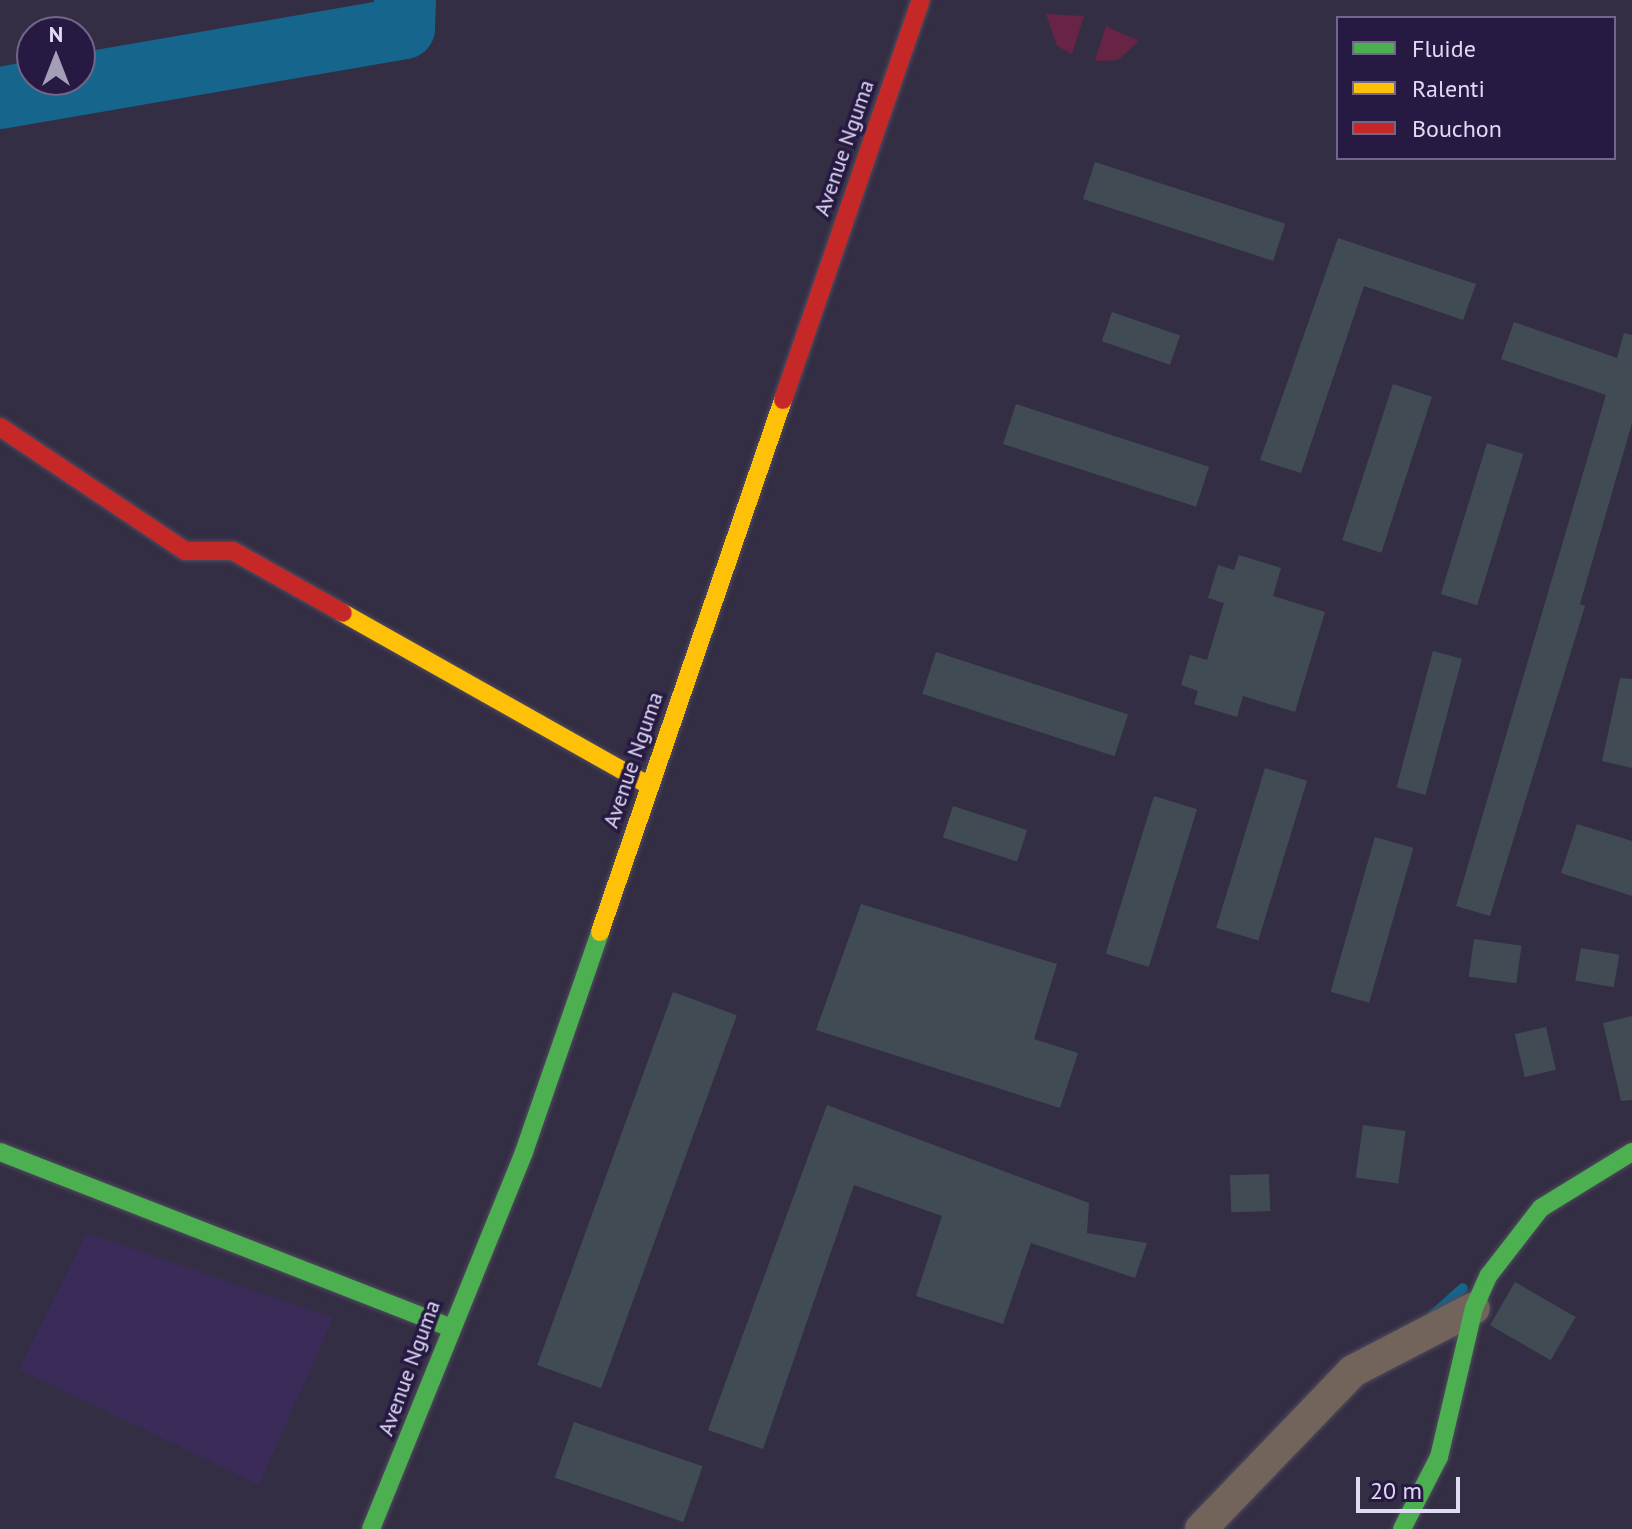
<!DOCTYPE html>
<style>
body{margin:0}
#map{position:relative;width:1632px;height:1529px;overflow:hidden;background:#342e44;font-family:"PT Sans",sans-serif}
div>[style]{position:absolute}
.built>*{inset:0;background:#3a2b59}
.green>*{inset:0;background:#672445}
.stream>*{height:10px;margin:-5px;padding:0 5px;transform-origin:5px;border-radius:5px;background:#15658d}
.river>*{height:62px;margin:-31px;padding:0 31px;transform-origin:31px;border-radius:31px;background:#15658d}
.building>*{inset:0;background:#414b54;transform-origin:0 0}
.roads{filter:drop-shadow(0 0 2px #504b5f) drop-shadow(0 0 2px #504b5f)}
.street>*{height:32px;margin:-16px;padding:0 16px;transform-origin:16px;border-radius:16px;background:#72635b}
.fast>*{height:18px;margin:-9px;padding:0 9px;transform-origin:9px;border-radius:9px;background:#4caf50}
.slow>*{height:18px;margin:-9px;padding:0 9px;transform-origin:9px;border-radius:9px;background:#ffc107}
.jam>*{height:18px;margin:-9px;padding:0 9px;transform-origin:9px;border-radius:9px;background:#c62828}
span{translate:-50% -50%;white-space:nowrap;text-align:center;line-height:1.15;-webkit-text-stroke:7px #271a42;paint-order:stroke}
.street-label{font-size:22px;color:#e0daf5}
.legend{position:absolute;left:1336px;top:16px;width:280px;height:144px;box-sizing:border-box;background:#271a42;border:2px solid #71678a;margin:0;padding:10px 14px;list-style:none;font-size:24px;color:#e0daf5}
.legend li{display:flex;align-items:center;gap:16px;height:40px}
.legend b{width:40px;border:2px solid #71678a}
.north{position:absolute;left:16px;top:16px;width:80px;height:80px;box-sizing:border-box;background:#271a42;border:2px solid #71678a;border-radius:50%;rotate:0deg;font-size:22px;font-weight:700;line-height:32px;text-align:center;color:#e0daf5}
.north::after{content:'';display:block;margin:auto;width:28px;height:36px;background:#a49eb7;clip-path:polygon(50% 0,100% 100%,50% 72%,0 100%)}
.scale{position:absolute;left:1356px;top:1477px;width:104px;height:36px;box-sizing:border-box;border:4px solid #e0daf5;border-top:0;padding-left:10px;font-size:24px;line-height:28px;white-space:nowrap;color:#e0daf5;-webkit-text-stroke:6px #271a42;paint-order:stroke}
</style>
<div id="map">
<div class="built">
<div style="clip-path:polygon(87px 1233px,333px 1318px,259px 1485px,19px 1369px)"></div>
</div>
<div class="green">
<div style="clip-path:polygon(1046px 14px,1084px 16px,1072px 54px,1057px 46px)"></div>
<div style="clip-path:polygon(1106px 26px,1139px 41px,1118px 60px,1095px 61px)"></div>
</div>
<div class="stream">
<div style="left:1433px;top:1315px;width:40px;rotate:-42deg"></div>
</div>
<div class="river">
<div style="left:0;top:98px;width:410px;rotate:-9.8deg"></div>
<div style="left:404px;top:28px;width:28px;rotate:-88deg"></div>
</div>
<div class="building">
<div style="left:1095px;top:162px;width:200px;height:39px;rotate:18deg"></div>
<div style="clip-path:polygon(1338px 238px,1476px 284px,1463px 320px,1364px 286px,1301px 473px,1260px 460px)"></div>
<div style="left:1112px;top:312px;width:72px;height:31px;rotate:19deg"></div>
<div style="clip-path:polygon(1514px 322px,1617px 358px,1624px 333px,1632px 335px,1632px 423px,1580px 604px,1585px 606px,1490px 916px,1456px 906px,1606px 395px,1501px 359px)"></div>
<div style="left:1393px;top:384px;width:41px;height:164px;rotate:18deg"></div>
<div style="left:1016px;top:404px;width:203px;height:42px;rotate:18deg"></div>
<div style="left:1487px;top:443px;width:38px;height:158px;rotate:17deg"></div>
<div style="clip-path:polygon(1239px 555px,1281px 568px,1273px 596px,1325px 612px,1295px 712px,1243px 696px,1237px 717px,1194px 704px,1198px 691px,1181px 685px,1190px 655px,1207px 660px,1224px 603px,1208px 598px,1218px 565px,1234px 570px)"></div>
<div style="left:1433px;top:651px;width:30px;height:141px;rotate:15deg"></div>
<div style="left:936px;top:652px;width:202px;height:44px;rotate:18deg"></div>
<div style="clip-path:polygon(1620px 678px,1632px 679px,1632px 768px,1602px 761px)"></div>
<div style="left:1265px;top:768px;width:44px;height:167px;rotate:17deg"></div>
<div style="left:1154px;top:796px;width:45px;height:165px;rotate:17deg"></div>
<div style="left:953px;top:806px;width:78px;height:33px;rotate:18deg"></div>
<div style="clip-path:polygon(1577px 824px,1632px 841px,1632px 896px,1561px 873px)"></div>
<div style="left:1375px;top:837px;width:40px;height:161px;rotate:16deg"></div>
<div style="clip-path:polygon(861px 904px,1057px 964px,1034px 1039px,1078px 1053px,1060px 1108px,816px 1030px)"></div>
<div style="left:1474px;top:939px;width:48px;height:38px;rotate:8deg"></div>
<div style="left:1581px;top:948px;width:39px;height:33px;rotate:10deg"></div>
<div style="left:673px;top:992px;width:68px;height:397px;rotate:20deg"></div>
<div style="clip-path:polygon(1632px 1016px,1632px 1100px,1621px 1101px,1603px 1023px)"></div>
<div style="left:1546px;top:1027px;width:44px;height:32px;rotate:77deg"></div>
<div style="clip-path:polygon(827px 1105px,1089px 1203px,1087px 1233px,1147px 1243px,1135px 1278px,1031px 1243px,1003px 1324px,916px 1296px,942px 1216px,854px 1185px,763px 1449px,708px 1430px)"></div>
<div style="left:1363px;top:1125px;width:43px;height:53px;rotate:8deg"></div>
<div style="left:1269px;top:1174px;width:37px;height:39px;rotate:88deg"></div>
<div style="left:1515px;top:1282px;width:70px;height:50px;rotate:30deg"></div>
<div style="left:574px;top:1422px;width:136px;height:59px;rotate:19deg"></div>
</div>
<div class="roads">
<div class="street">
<div style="left:1201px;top:1529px;width:219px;rotate:-46.1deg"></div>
<div style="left:1353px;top:1371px;width:136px;rotate:-27.5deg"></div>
</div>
<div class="fast">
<div style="left:0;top:1152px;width:481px;rotate:21.3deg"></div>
<div style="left:371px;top:1529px;width:407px;rotate:-67.9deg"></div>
<div style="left:524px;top:1152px;width:233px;rotate:-70.9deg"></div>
<div style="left:1402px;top:1529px;width:81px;rotate:-62.8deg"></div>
<div style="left:1439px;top:1457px;width:153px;rotate:-76.8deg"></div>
<div style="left:1474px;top:1308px;width:36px;rotate:-66deg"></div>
<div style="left:1489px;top:1275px;width:85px;rotate:-52.2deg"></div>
<div style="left:1541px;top:1208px;width:107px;rotate:-31.6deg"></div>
</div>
<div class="slow">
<div style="left:343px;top:613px;width:352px;rotate:29.4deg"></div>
<div style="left:600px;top:932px;width:563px;rotate:-71.02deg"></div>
</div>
<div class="jam">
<div style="left:783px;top:400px;width:423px;rotate:-71deg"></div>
<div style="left:0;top:427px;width:223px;rotate:33.8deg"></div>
<div style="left:185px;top:551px;width:48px"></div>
<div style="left:233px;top:551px;width:126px;rotate:29.4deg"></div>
</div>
</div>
<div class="street-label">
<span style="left:844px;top:148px;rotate:-71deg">Avenue Nguma</span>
<span style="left:633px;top:760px;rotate:-71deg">Avenue Nguma</span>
<span style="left:409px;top:1368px;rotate:-70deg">Avenue Nguma</span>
</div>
<ul class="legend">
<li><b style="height:10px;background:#4caf50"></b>Fluide</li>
<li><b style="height:10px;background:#ffc107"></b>Ralenti</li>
<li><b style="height:10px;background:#c62828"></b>Bouchon</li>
</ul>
<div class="north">N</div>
<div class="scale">20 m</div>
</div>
